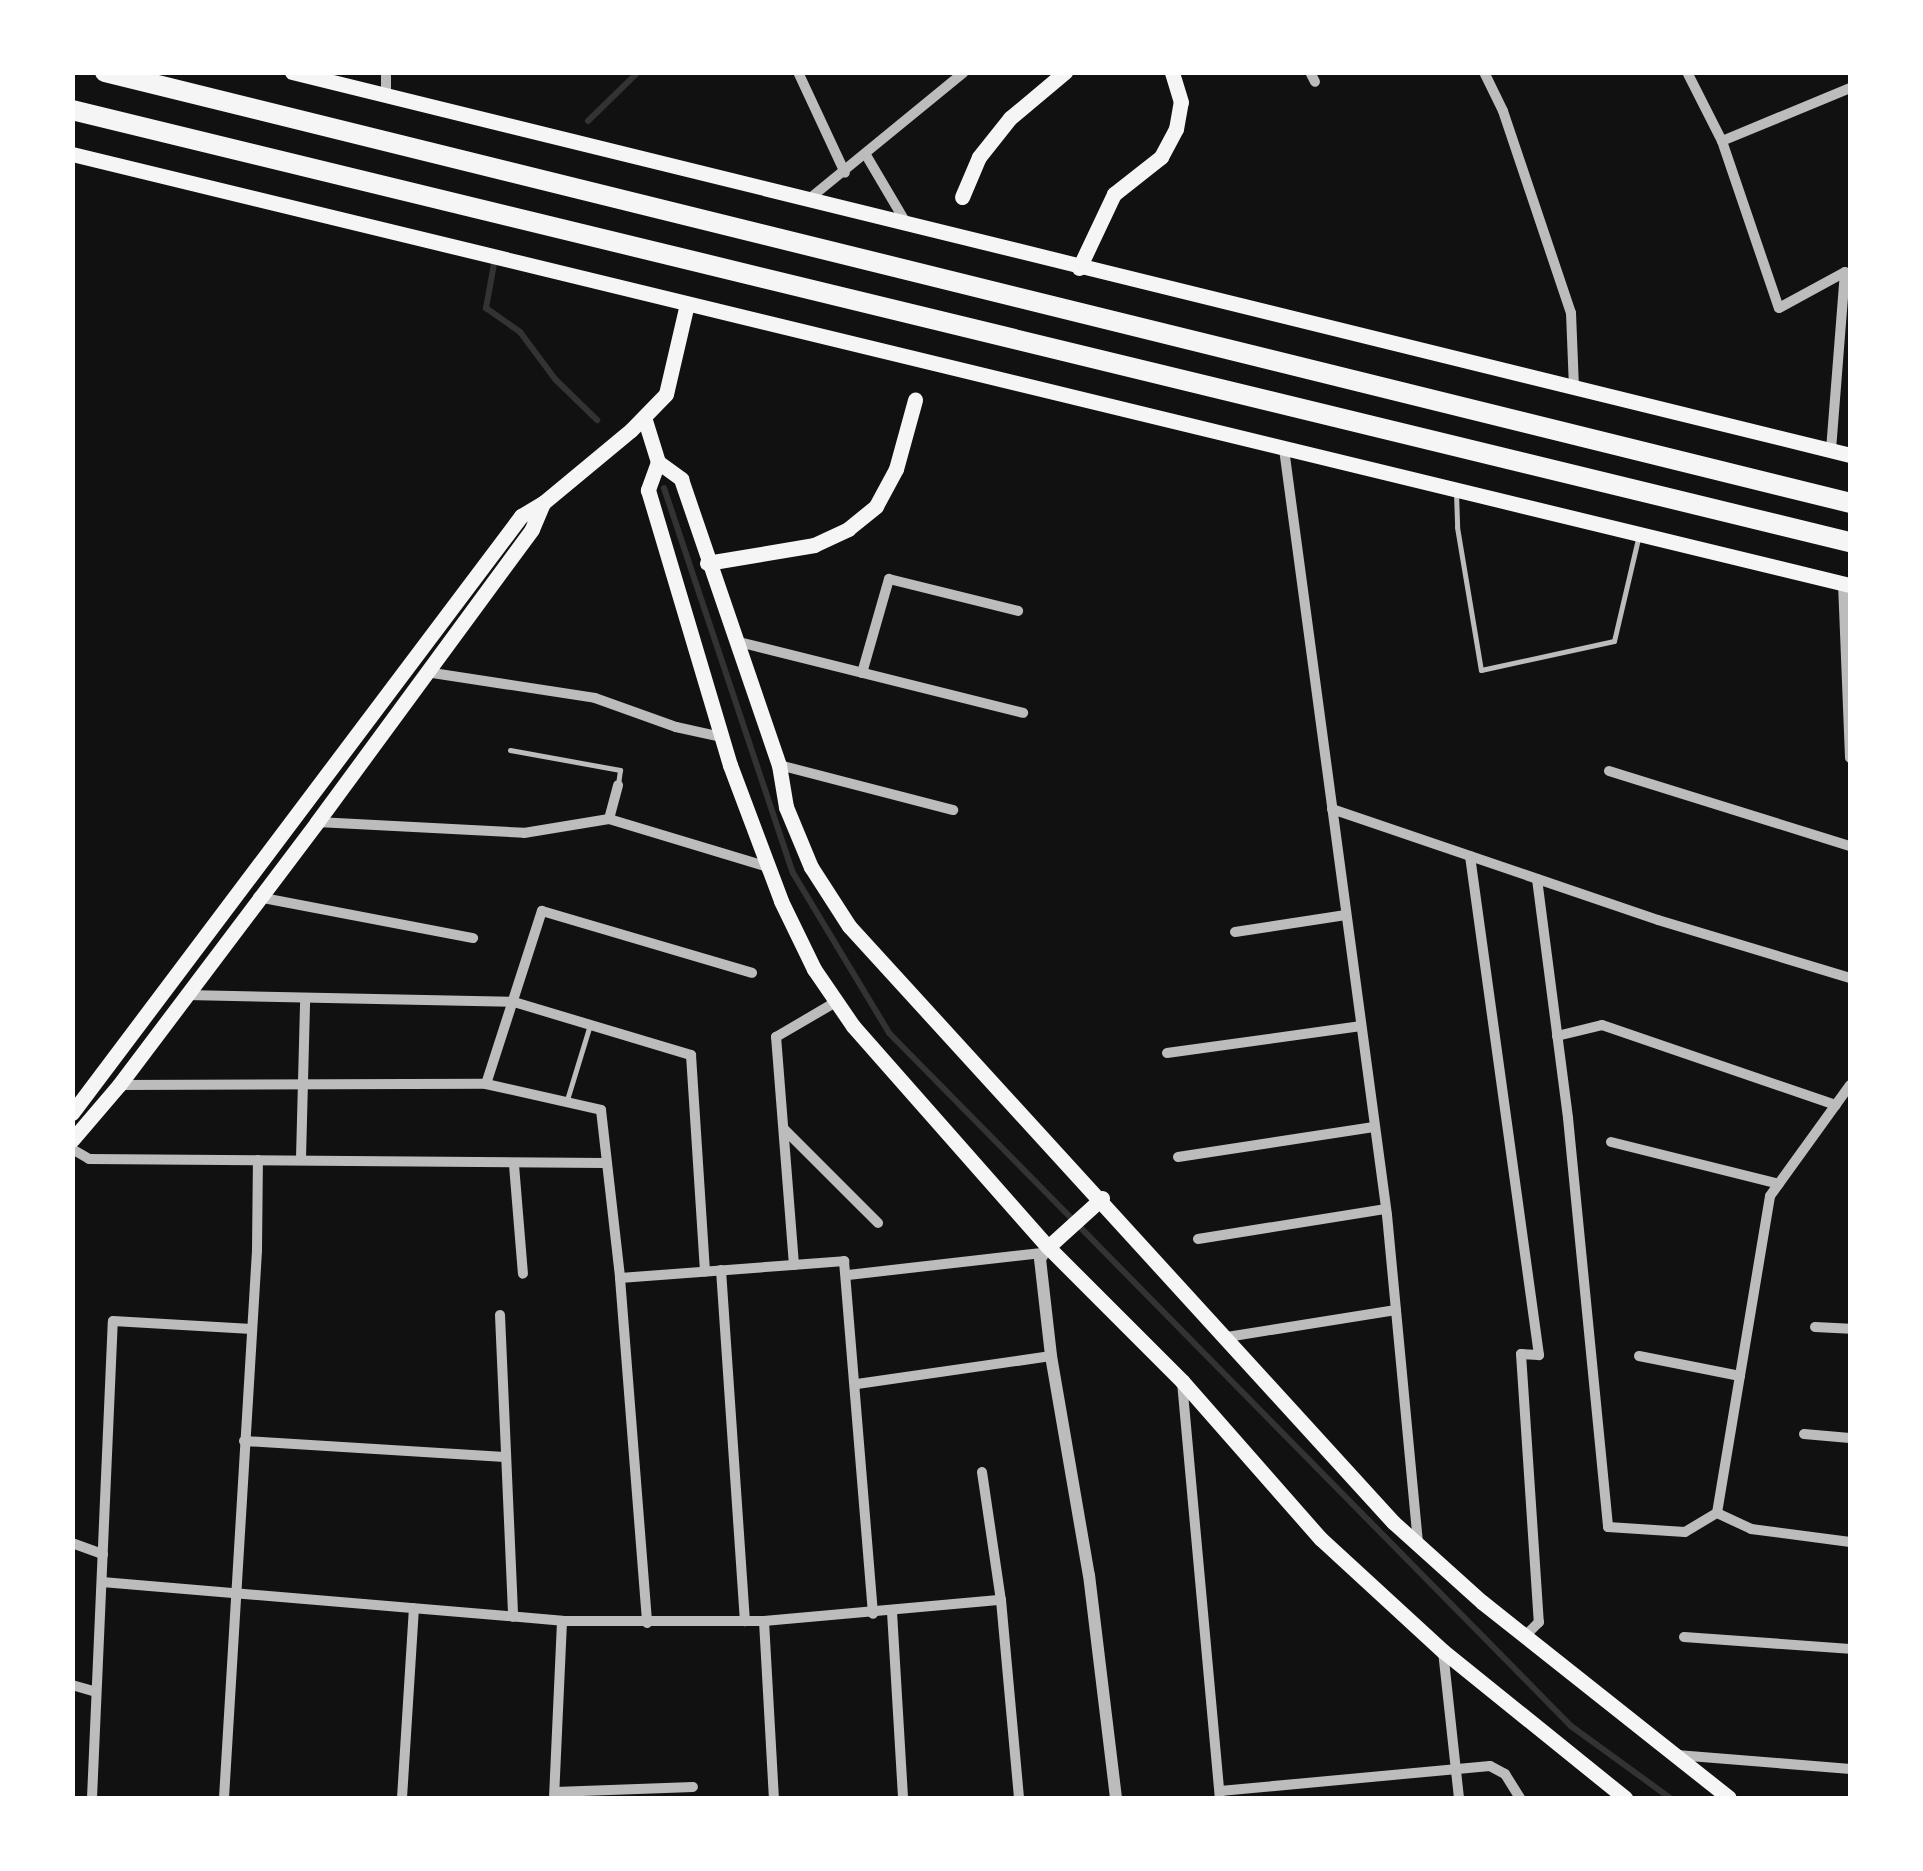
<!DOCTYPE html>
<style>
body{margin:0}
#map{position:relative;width:1923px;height:1871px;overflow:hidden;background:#111;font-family:Mulish,sans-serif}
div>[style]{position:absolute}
.stream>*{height:6px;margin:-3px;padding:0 3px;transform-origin:3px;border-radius:3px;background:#333}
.service>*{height:5px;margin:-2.5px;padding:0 2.5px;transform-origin:2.5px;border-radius:2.5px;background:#bcbcbc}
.minor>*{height:10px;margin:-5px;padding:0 5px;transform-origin:5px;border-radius:5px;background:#bcbcbc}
.tertiary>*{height:12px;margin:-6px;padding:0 6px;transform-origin:6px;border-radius:6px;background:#bcbcbc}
.secondary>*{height:15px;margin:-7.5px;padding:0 7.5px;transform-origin:7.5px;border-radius:7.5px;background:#f5f5f5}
.motorway>*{height:20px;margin:-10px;padding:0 10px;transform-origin:10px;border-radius:10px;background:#f5f5f5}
span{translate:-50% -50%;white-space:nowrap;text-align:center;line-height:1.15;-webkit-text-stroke:8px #fff;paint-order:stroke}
.frame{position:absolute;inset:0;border:75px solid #fff;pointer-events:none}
</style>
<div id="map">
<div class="stream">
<div style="left:588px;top:121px;width:70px;rotate:-44.4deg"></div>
<div style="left:494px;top:264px;width:45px;rotate:100.3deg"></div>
<div style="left:486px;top:308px;width:42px;rotate:35.2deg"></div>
<div style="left:520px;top:332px;width:59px;rotate:53.3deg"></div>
<div style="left:555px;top:379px;width:59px;rotate:44.3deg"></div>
<div style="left:664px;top:488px;width:406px;rotate:71.5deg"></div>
<div style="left:793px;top:873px;width:187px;rotate:59deg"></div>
<div style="left:889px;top:1033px;width:972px;rotate:45.46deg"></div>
<div style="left:1571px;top:1726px;width:122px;rotate:36deg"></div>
</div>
<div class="service">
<div style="left:1456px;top:493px;width:34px;rotate:88deg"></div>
<div style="left:1457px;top:527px;width:145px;rotate:80.5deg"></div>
<div style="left:1481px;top:670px;width:136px;rotate:-12.3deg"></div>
<div style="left:1614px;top:641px;width:110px;rotate:-76.8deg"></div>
<div style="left:510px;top:750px;width:112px;rotate:10.3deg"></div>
<div style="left:620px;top:770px;width:14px;rotate:98deg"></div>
<div style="left:566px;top:1103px;width:78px;rotate:-73deg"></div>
</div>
<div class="minor">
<div style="left:386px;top:72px;width:23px;rotate:90deg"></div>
<div style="left:798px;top:72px;width:111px;rotate:65deg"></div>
<div style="left:1310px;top:72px;width:11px;rotate:63deg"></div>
<div style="left:1484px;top:72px;width:43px;rotate:64deg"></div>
<div style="left:1503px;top:111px;width:213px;rotate:71.4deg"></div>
<div style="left:1571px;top:313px;width:75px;rotate:87.7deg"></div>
<div style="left:1687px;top:72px;width:77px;rotate:63.1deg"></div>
<div style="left:1722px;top:141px;width:176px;rotate:71.2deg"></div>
<div style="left:1779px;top:308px;width:75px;rotate:-28.6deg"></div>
<div style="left:1845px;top:272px;width:179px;rotate:94.5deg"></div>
<div style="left:1722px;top:141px;width:139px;rotate:-22.5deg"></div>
<div style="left:866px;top:155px;width:79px;rotate:59.5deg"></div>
<div style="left:809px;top:199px;width:200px;rotate:-39.3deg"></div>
<div style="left:1284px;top:449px;width:773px;rotate:82.34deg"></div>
<div style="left:1387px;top:1215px;width:330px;rotate:84.6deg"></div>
<div style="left:1843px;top:583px;width:175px;rotate:87.7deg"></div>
<div style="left:735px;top:641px;width:297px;rotate:14deg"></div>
<div style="left:426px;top:672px;width:171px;rotate:8.7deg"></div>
<div style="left:595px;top:698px;width:86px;rotate:19.7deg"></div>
<div style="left:676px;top:727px;width:46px;rotate:12.5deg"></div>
<div style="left:862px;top:673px;width:98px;rotate:-74deg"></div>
<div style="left:889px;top:579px;width:133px;rotate:13.9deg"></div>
<div style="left:779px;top:765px;width:180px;rotate:14.5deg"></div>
<div style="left:1609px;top:771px;width:252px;rotate:17.3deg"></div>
<div style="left:1332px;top:809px;width:344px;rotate:18.8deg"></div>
<div style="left:1658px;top:920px;width:201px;rotate:16.8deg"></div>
<div style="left:609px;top:819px;width:166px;rotate:16.8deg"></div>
<div style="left:317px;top:822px;width:207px;rotate:3deg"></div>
<div style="left:524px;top:833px;width:86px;rotate:-9.4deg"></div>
<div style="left:609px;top:819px;width:35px;rotate:-75deg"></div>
<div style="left:1470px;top:856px;width:504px;rotate:82.13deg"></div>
<div style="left:1539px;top:1355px;width:18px;rotate:-177deg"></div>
<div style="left:1521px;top:1354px;width:269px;rotate:86.2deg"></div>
<div style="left:1539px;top:1622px;width:20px;rotate:135deg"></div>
<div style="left:1537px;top:879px;width:241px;rotate:82.6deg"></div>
<div style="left:1568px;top:1118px;width:411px;rotate:84.4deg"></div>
<div style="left:1608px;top:1527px;width:77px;rotate:3.7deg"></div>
<div style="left:1685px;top:1532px;width:37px;rotate:-31deg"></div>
<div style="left:1717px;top:1513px;width:321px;rotate:-80.5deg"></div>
<div style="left:1770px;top:1196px;width:137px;rotate:-54.2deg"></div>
<div style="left:258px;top:897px;width:219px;rotate:10.8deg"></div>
<div style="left:1235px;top:932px;width:112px;rotate:-8.7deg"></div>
<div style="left:187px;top:995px;width:327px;rotate:1.2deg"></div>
<div style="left:514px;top:1002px;width:185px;rotate:16.7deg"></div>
<div style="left:691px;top:1055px;width:217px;rotate:86.3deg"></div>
<div style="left:1557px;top:1036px;width:46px;rotate:-13.7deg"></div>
<div style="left:1602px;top:1025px;width:247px;rotate:18.9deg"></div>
<div style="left:1167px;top:1053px;width:196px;rotate:-7.9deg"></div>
<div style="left:486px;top:1084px;width:182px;rotate:-72.1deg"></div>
<div style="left:542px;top:911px;width:219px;rotate:16.4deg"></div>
<div style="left:119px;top:1085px;width:367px;rotate:-0.2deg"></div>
<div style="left:486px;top:1084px;width:118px;rotate:12.7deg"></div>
<div style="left:601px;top:1110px;width:169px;rotate:83.5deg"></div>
<div style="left:620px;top:1278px;width:346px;rotate:85.5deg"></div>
<div style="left:784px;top:1129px;width:133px;rotate:45deg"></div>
<div style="left:1611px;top:1142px;width:173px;rotate:14deg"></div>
<div style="left:72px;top:1149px;width:20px;rotate:30deg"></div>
<div style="left:89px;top:1159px;width:516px;rotate:0.44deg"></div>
<div style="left:1178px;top:1157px;width:198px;rotate:-8.7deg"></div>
<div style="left:301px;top:1158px;width:158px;rotate:-88.5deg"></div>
<div style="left:514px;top:1165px;width:109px;rotate:85.3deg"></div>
<div style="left:1198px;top:1239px;width:189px;rotate:-9.1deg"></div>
<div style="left:794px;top:1265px;width:229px;rotate:-94.5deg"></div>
<div style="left:776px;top:1037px;width:69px;rotate:-30.3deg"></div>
<div style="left:721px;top:1270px;width:352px;rotate:86.1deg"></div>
<div style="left:848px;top:1275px;width:195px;rotate:-6.5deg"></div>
<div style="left:620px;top:1278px;width:225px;rotate:-4.3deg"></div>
<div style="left:844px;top:1261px;width:354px;rotate:85.3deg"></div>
<div style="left:500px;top:1315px;width:302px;rotate:87.5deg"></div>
<div style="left:1815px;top:1327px;width:35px;rotate:3deg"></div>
<div style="left:1227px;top:1337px;width:171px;rotate:-9.1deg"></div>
<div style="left:1639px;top:1356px;width:103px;rotate:11.2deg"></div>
<div style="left:1182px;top:1382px;width:418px;rotate:84.8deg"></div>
<div style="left:857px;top:1384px;width:196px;rotate:-8.2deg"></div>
<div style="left:1804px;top:1434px;width:46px;rotate:5deg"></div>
<div style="left:244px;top:1441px;width:261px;rotate:3.5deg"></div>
<div style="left:982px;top:1472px;width:129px;rotate:81.6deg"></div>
<div style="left:1001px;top:1600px;width:199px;rotate:84.8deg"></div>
<div style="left:1717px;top:1513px;width:38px;rotate:25deg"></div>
<div style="left:1751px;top:1529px;width:100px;rotate:7.5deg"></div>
<div style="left:72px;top:1543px;width:33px;rotate:20deg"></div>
<div style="left:102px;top:1582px;width:462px;rotate:4.8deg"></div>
<div style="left:562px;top:1621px;width:202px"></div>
<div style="left:764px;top:1621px;width:238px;rotate:-5.1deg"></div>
<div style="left:892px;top:1612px;width:186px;rotate:86.6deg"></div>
<div style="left:764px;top:1621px;width:177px;rotate:86.8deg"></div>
<div style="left:1684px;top:1637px;width:166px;rotate:4.1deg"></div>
<div style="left:1443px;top:1651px;width:148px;rotate:83.8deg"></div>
<div style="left:72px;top:1685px;width:25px;rotate:16deg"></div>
<div style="left:1677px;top:1755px;width:174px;rotate:4.6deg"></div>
<div style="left:1220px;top:1791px;width:271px;rotate:-5.3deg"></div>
<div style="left:1490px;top:1766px;width:17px;rotate:28deg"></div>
<div style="left:1505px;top:1774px;width:28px;rotate:58deg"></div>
<div style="left:555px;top:1792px;width:138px;rotate:-2.1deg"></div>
<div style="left:92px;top:1798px;width:477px;rotate:-87.5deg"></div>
<div style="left:113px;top:1321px;width:139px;rotate:3.3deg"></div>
<div style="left:224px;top:1798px;width:549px;rotate:-86.55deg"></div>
<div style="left:257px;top:1250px;width:90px;rotate:-89.4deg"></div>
<div style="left:402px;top:1798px;width:190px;rotate:-86.4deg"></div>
<div style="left:554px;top:1798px;width:177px;rotate:-87.4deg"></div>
</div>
<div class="tertiary">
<div style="left:1048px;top:1247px;width:14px;rotate:124deg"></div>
<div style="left:1040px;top:1259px;width:98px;rotate:83.5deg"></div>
<div style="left:1051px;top:1356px;width:222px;rotate:80.2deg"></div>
<div style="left:1089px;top:1575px;width:225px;rotate:83.1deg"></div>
</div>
<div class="secondary">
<div style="left:292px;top:72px;width:1604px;rotate:13.81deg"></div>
<div style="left:72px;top:154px;width:1829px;rotate:13.63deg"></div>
<div style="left:962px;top:197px;width:43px;rotate:-67deg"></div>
<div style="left:979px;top:157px;width:50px;rotate:-51.5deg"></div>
<div style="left:1010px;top:118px;width:72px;rotate:-39.9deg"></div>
<div style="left:1079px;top:268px;width:82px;rotate:-64.7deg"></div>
<div style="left:1114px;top:194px;width:60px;rotate:-38.2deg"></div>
<div style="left:1161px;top:157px;width:32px;rotate:-62deg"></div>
<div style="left:1176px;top:129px;width:27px;rotate:-80deg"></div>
<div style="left:1181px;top:102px;width:31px;rotate:-107deg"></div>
<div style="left:644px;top:417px;width:47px;rotate:72.7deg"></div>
<div style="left:658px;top:462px;width:29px;rotate:36deg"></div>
<div style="left:681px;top:479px;width:302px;rotate:71.1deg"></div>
<div style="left:779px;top:765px;width:43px;rotate:80.5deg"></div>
<div style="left:786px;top:807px;width:65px;rotate:67.4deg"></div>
<div style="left:811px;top:867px;width:70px;rotate:57.2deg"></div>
<div style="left:849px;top:926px;width:807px;rotate:47.61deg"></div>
<div style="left:1393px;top:1522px;width:120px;rotate:42deg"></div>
<div style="left:1482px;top:1602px;width:315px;rotate:38.4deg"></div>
<div style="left:658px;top:462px;width:30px;rotate:110deg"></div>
<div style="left:648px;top:490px;width:287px;rotate:73.4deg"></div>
<div style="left:730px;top:765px;width:145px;rotate:69.4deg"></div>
<div style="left:781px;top:901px;width:76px;rotate:64.1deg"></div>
<div style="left:814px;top:969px;width:69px;rotate:55.6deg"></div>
<div style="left:853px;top:1026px;width:295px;rotate:48.6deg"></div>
<div style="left:1048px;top:1247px;width:190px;rotate:45deg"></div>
<div style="left:1182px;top:1381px;width:210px;rotate:48.7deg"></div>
<div style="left:1321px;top:1539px;width:166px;rotate:42.6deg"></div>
<div style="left:1443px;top:1651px;width:234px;rotate:38.9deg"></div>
<div style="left:707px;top:563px;width:109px;rotate:-9.5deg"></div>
<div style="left:814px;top:545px;width:38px;rotate:-25deg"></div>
<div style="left:848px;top:529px;width:36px;rotate:-39deg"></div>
<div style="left:876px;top:506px;width:42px;rotate:-61.6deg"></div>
<div style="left:896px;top:469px;width:72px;rotate:-74.6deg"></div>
<div style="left:72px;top:1113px;width:747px;rotate:-53.05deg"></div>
<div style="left:521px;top:516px;width:26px;rotate:-31deg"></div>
<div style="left:543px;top:503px;width:114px;rotate:-39.7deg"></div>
<div style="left:631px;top:430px;width:50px;rotate:-45.8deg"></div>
<div style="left:666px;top:394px;width:92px;rotate:-76.9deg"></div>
<div style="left:72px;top:1140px;width:72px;rotate:-49.5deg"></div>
<div style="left:119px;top:1085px;width:329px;rotate:-53deg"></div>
<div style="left:317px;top:822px;width:363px;rotate:-53.7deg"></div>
<div style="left:532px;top:529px;width:28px;rotate:-67deg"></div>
<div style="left:1048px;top:1247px;width:73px;rotate:-42.2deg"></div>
</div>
<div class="motorway">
<div style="left:105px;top:72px;width:1797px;rotate:13.87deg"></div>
<div style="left:72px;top:110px;width:1830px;rotate:13.66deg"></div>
</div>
<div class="frame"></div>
</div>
